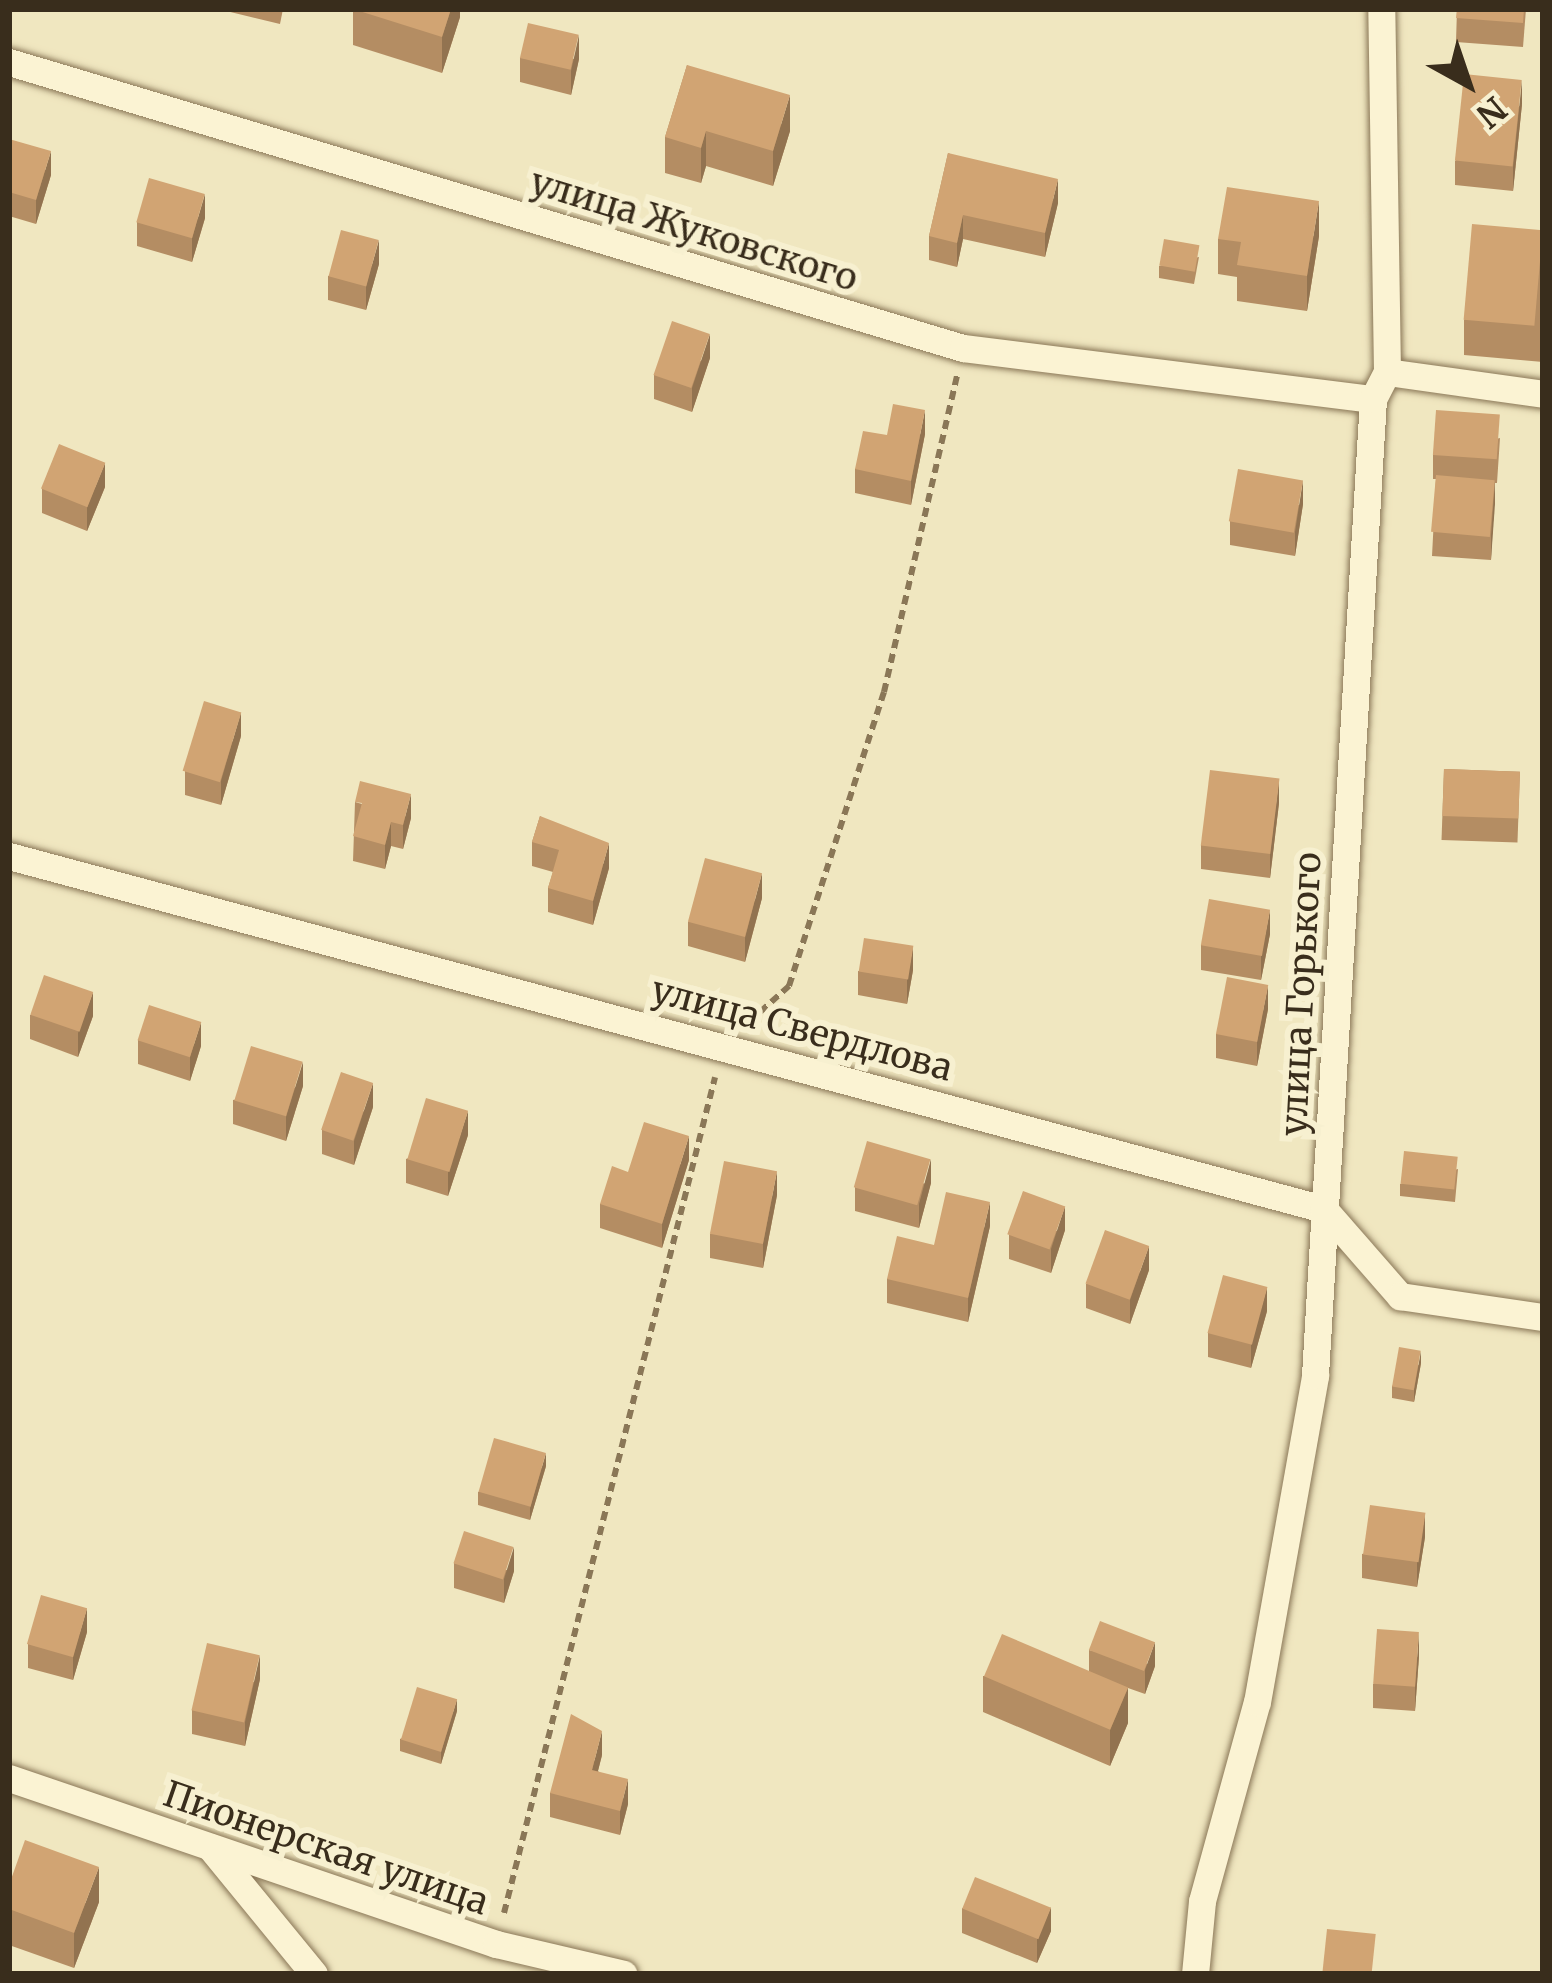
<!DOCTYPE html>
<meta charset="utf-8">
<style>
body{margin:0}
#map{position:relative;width:1552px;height:1983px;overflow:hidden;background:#f0e7c0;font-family:Merriweather,serif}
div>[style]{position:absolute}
.path>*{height:6px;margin-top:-3px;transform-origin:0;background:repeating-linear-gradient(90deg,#8a7757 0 9px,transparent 0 15px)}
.roads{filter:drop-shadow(0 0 3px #8a7757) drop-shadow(0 0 3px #8a7757)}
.street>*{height:27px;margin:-13.5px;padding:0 13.5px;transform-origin:13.5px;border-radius:13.5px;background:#fbf3d3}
.wall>*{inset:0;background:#b48d63;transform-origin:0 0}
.shaded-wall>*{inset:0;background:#927350}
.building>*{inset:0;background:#d1a473;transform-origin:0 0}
span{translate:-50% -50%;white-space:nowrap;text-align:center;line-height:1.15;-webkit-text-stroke:12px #f7f0d0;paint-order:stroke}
.street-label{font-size:36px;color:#392d1c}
.frame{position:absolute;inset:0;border:12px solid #392d1c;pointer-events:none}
.north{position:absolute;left:1408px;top:24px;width:120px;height:120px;-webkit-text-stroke:9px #f7f0d0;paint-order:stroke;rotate:140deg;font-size:33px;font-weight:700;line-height:48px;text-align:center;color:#392d1c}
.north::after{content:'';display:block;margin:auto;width:42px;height:54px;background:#392d1c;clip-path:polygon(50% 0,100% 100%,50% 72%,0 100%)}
</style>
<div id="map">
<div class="path">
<div style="left:749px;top:1022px;width:54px;rotate:-42deg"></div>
<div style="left:789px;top:986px;width:309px;rotate:-72.1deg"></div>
<div style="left:884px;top:692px;width:325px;rotate:-77deg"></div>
<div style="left:504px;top:1913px;width:862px;rotate:-75.83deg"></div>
</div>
<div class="roads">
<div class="street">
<div style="left:9px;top:62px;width:996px;rotate:16.69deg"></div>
<div style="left:963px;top:348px;width:413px;rotate:7.1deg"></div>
<div style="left:1387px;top:372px;width:158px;rotate:8deg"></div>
<div style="left:9px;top:856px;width:1362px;rotate:15.03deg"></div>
<div style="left:1324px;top:1209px;width:116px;rotate:48.9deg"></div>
<div style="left:1400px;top:1296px;width:145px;rotate:8.4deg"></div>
<div style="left:9px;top:1778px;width:515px;rotate:18.82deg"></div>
<div style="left:496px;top:1944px;width:131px;rotate:13.2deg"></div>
<div style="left:210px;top:1847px;width:164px;rotate:50.7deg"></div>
<div style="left:1195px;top:1974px;width:73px;rotate:-84.5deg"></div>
<div style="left:1202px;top:1901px;width:206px;rotate:-74.6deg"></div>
<div style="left:1257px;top:1702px;width:332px;rotate:-79.9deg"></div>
<div style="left:1315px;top:1375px;width:978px;rotate:-86.6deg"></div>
<div style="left:1373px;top:399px;width:30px;rotate:-63deg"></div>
<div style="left:1387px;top:372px;width:363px;rotate:-90.9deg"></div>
</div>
</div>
<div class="wall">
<div style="clip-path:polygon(218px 9px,283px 9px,280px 24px)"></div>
<div style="clip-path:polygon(353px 9px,460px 9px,460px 17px,442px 73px,353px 45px)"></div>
<div style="clip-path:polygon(1457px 9px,1526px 9px,1523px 47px,1456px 42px)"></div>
<div style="clip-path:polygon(520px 58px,579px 59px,571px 95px,520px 82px)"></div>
<div style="clip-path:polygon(687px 65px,790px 131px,773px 186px,706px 166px,701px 183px,665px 173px,665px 137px)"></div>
<div style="clip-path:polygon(1522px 104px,1513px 191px,1455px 185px,1455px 161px)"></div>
<div style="clip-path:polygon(9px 139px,51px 175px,36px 224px,9px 216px)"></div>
<div style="clip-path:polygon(948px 153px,1058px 203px,1045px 257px,963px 239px,957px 267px,929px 260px,929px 236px)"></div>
<div style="clip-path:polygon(205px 218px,192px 262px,137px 246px,137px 222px)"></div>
<div style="clip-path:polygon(1543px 230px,1543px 362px,1464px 355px,1464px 320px)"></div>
<div style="clip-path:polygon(1319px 236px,1307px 311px,1237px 301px,1237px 277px,1218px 274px,1218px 239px)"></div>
<div style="clip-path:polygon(1199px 257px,1194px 284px,1159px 278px,1159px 266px)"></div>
<div style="clip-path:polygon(379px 264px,366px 310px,328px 300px,328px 276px)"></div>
<div style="clip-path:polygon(710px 358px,692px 412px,654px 399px,654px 375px)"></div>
<div style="clip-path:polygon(925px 434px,911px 505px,855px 493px,855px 469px,887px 435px)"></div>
<div style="clip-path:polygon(1500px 438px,1497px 483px,1495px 483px,1491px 560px,1432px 556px,1436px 479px,1433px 479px,1433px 455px)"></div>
<div style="clip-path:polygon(105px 487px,87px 531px,42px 513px,42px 489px)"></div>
<div style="clip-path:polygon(1303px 504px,1295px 556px,1230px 545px,1230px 521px)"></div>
<div style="clip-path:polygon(241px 736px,221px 805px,185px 795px,185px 771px)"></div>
<div style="left:1444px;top:769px;width:76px;height:71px;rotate:2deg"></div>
<div style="clip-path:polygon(355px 802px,411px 818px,403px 849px,391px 846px,385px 869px,353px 861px)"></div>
<div style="clip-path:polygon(1279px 803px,1270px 878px,1201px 869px,1201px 845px)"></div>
<div style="clip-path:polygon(540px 816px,609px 868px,593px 925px,548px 912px,548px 888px,553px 872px,532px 866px,532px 842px)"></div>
<div style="clip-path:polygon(762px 898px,745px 962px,688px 946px,688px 922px)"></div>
<div style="clip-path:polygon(1270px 934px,1261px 980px,1201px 970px,1201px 945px)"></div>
<div style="clip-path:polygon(913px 970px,907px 1004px,858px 995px,858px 971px)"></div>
<div style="clip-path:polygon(1268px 1009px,1257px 1066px,1216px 1058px,1216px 1034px)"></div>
<div style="clip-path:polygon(30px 1015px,93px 1016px,78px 1057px,30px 1039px)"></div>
<div style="clip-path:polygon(138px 1040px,201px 1046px,190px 1081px,138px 1064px)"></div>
<div style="clip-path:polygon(303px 1086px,286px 1141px,233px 1124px,233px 1100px)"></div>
<div style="clip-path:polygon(373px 1107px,354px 1165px,322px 1154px,322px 1130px)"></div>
<div style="clip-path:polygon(468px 1135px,448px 1196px,406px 1183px,406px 1159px)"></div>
<div style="clip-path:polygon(689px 1160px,662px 1248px,600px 1228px,600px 1204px)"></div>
<div style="clip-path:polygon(1458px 1169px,1455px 1202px,1400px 1196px,1400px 1184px)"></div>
<div style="clip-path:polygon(931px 1183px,919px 1228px,855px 1211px,855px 1187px)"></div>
<div style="clip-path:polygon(777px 1195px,763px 1268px,710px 1258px,710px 1234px)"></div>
<div style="clip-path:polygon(990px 1226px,968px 1322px,887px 1303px,887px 1279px,934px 1245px)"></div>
<div style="clip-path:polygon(1065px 1230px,1051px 1273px,1009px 1259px,1009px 1235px)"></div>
<div style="clip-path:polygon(1149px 1270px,1130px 1324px,1086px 1308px,1086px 1284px)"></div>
<div style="clip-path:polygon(1267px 1311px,1251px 1368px,1208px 1357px,1208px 1333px)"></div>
<div style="clip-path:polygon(1421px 1363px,1414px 1402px,1392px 1398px,1392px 1386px)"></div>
<div style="clip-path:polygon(546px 1466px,530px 1520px,478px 1505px,478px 1492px)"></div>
<div style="clip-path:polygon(1425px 1537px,1417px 1587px,1362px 1578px,1362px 1554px)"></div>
<div style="clip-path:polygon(454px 1563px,514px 1571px,504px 1603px,454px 1588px)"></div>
<div style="clip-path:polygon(87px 1632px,73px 1680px,28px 1668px,28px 1644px)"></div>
<div style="clip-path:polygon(1089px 1650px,1155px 1666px,1145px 1694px,1128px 1688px,1128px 1723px,1110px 1766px,983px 1712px,983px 1676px,1089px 1671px)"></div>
<div style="clip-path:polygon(1419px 1656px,1415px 1711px,1373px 1708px,1373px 1684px)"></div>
<div style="clip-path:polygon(260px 1679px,245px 1746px,192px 1734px,192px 1710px)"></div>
<div style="clip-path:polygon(457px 1711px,441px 1764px,400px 1751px,400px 1739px)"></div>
<div style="clip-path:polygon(602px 1755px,598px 1771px,628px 1804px,620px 1835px,550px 1817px,550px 1793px)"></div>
<div style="clip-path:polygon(99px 1902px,74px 1968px,9px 1945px,9px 1909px)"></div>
<div style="clip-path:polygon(962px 1908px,1051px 1931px,1037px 1963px,962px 1933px)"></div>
</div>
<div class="shaded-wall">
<div style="clip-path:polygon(451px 9px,460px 9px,460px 17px,442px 73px,442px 37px)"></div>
<div style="clip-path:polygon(579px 35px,579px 59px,571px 95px,571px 71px)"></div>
<div style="clip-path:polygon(1522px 80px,1522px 104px,1513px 191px,1513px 167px)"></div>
<div style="clip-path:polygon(790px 95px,790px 131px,773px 186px,773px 151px)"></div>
<div style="clip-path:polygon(706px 131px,706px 166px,701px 183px,701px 148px)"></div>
<div style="clip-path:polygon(51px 151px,51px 175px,36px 224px,36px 200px)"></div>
<div style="clip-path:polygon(1058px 179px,1058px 203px,1045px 257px,1045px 233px)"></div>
<div style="clip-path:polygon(205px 194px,205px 218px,192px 262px,192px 238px)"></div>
<div style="clip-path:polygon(1319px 201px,1319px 236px,1307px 311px,1307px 276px)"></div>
<div style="clip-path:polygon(963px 215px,963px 239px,957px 267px,957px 243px)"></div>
<div style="clip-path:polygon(379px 240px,379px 264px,366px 310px,366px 286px)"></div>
<div style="clip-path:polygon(710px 334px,710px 358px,692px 412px,692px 388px)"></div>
<div style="clip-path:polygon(925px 410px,925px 434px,911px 505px,911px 481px)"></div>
<div style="clip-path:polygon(105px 463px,105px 487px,87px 531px,87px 507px)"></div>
<div style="clip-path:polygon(1303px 480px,1303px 504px,1295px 556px,1295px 532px)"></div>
<div style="clip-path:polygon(1495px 480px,1495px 504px,1491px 560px,1491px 536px)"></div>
<div style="clip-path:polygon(241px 712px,241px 736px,221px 805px,221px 781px)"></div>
<div style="clip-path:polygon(1279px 779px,1279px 803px,1270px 878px,1270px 854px)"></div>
<div style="clip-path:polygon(411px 794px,411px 818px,403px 849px,403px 825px)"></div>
<div style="clip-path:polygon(391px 822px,391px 846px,385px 869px,385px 845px)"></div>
<div style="clip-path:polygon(609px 843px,609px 868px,593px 925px,593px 901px)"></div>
<div style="clip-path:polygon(762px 873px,762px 898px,745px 962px,745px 938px)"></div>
<div style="clip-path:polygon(1270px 910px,1270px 934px,1261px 980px,1261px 956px)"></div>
<div style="clip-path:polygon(913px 946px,913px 970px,907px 1004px,907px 980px)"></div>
<div style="clip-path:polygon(1268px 985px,1268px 1009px,1257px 1066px,1257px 1042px)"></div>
<div style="clip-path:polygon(93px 992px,93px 1016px,78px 1057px,78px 1033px)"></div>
<div style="clip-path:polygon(201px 1022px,201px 1046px,190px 1081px,190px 1057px)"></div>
<div style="clip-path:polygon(303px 1062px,303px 1086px,286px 1141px,286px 1117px)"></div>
<div style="clip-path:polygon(373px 1083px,373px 1107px,354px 1165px,354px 1141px)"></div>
<div style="clip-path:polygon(468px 1111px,468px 1135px,448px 1196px,448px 1172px)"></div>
<div style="clip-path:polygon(689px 1136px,689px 1160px,662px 1248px,662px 1224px)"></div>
<div style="clip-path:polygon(931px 1159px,931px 1183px,919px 1228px,919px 1204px)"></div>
<div style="clip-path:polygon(777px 1171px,777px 1195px,763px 1268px,763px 1244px)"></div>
<div style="clip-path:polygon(990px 1202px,990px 1226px,968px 1322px,968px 1298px)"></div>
<div style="clip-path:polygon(1065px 1206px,1065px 1230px,1051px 1273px,1051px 1249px)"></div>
<div style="clip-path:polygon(1149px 1246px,1149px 1270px,1130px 1324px,1130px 1300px)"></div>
<div style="clip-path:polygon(1267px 1287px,1267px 1311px,1251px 1368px,1251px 1344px)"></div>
<div style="clip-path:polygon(1421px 1351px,1421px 1363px,1414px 1402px,1414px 1390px)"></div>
<div style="clip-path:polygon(546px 1453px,546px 1466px,530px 1520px,530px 1508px)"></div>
<div style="clip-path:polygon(1425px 1513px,1425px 1537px,1417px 1587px,1417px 1563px)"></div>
<div style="clip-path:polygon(514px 1547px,514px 1571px,504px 1603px,504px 1579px)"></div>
<div style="clip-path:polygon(87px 1608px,87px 1632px,73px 1680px,73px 1656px)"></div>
<div style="clip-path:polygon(1419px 1632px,1419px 1656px,1415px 1711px,1415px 1687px)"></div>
<div style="clip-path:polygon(1155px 1642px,1155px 1666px,1145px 1694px,1145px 1670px)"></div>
<div style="clip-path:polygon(260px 1655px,260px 1679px,245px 1746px,245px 1722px)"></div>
<div style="clip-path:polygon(1128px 1688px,1128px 1723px,1110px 1766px,1110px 1730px)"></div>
<div style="clip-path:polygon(457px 1699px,457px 1711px,441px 1764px,441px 1752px)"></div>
<div style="clip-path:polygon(602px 1731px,602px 1755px,592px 1794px,592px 1770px)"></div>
<div style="clip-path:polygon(628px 1779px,628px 1804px,620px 1835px,620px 1811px)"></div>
<div style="clip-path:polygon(99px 1867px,99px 1902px,74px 1968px,74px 1933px)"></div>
<div style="clip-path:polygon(1051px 1907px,1051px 1931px,1037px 1963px,1037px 1939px)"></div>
</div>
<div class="building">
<div style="clip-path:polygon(353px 9px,451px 9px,442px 37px)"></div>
<div style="clip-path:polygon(1457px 9px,1524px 9px,1523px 23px,1456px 18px)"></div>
<div style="left:528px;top:23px;width:52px;height:36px;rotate:13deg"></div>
<div style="clip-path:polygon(687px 65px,790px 95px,773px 151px,706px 131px,701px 148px,665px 137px)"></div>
<div style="left:1464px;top:74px;width:58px;height:87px;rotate:6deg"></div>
<div style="clip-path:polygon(9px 139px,51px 151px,36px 200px,9px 192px)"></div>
<div style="clip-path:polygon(948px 153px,1058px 179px,1045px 233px,963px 215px,957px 243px,929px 236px)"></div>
<div style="left:149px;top:178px;width:58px;height:46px;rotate:16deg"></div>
<div style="clip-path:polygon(1227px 187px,1319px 201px,1307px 276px,1237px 265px,1241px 242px,1218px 239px)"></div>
<div style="left:1472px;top:224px;width:71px;height:96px;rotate:5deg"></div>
<div style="left:341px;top:230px;width:39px;height:48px;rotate:15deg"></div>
<div style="left:1164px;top:239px;width:36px;height:27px;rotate:10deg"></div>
<div style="left:672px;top:321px;width:40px;height:57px;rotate:19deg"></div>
<div style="clip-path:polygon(893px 404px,925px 410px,911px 481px,855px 469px,863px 431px,887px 435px)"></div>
<div style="left:1436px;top:410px;width:64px;height:45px;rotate:4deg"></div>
<div style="left:59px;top:444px;width:50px;height:48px;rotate:22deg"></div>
<div style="left:1238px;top:469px;width:66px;height:53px;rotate:10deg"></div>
<div style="left:1436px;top:475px;width:59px;height:57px;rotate:5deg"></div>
<div style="left:204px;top:701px;width:39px;height:73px;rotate:17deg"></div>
<div style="left:1444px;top:769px;width:76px;height:47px;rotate:2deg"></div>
<div style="left:1210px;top:770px;width:70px;height:76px;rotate:7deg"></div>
<div style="clip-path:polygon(360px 781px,411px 794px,403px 825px,391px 822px,385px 845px,353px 836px,362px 803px,355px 802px)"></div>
<div style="clip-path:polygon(540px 816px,609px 843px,593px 901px,548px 888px,559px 850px,532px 842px)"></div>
<div style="left:705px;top:858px;width:59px;height:66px;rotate:15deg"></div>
<div style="left:1209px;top:899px;width:62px;height:47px;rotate:10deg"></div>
<div style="left:864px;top:938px;width:50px;height:34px;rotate:9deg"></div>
<div style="left:44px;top:975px;width:52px;height:42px;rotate:19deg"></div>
<div style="left:1227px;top:977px;width:42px;height:58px;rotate:11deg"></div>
<div style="left:149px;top:1005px;width:55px;height:37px;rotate:18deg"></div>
<div style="left:251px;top:1046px;width:54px;height:57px;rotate:17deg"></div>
<div style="left:341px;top:1072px;width:34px;height:61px;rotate:19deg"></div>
<div style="left:426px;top:1098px;width:44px;height:64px;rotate:17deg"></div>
<div style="clip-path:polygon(644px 1122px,689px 1136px,662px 1224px,600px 1204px,612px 1166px,628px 1172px)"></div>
<div style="left:867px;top:1141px;width:66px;height:48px;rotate:16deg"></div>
<div style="left:1404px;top:1151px;width:54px;height:33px;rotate:6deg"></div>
<div style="left:724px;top:1161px;width:54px;height:74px;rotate:11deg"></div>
<div style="left:1023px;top:1191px;width:45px;height:46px;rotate:20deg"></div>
<div style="clip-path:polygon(946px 1192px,990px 1202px,968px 1298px,887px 1279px,897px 1236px,934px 1245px)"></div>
<div style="left:1105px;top:1230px;width:47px;height:57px;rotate:20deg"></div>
<div style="left:1223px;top:1275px;width:46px;height:60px;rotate:15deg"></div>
<div style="left:1399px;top:1347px;width:22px;height:40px;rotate:10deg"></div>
<div style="left:494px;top:1438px;width:54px;height:56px;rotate:16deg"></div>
<div style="left:1370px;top:1505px;width:56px;height:50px;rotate:8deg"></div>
<div style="left:464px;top:1531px;width:52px;height:34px;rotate:18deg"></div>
<div style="left:41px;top:1595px;width:48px;height:51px;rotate:16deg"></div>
<div style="left:1100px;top:1621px;width:59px;height:31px;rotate:21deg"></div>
<div style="left:1377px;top:1629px;width:42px;height:55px;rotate:4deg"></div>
<div style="left:1002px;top:1634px;width:137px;height:46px;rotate:23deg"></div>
<div style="left:207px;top:1643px;width:54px;height:69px;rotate:13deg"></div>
<div style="left:417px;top:1687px;width:42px;height:55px;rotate:17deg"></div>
<div style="clip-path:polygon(571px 1714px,602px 1731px,592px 1770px,628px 1779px,620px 1811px,550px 1793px)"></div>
<div style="clip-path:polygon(25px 1840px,99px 1867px,74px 1933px,9px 1909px,9px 1885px)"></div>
<div style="left:975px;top:1877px;width:82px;height:34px;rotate:22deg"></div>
<div style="left:1327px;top:1929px;width:49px;height:45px;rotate:6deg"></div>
</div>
<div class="street-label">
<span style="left:694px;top:230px;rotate:17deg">улица Жуковского</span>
<span style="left:1301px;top:994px;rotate:-87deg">улица Горького</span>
<span style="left:802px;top:1029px;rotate:15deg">улица Свердлова</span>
<span style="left:326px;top:1848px;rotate:19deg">Пионерская улица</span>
</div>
<div class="frame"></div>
<div class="north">N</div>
</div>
